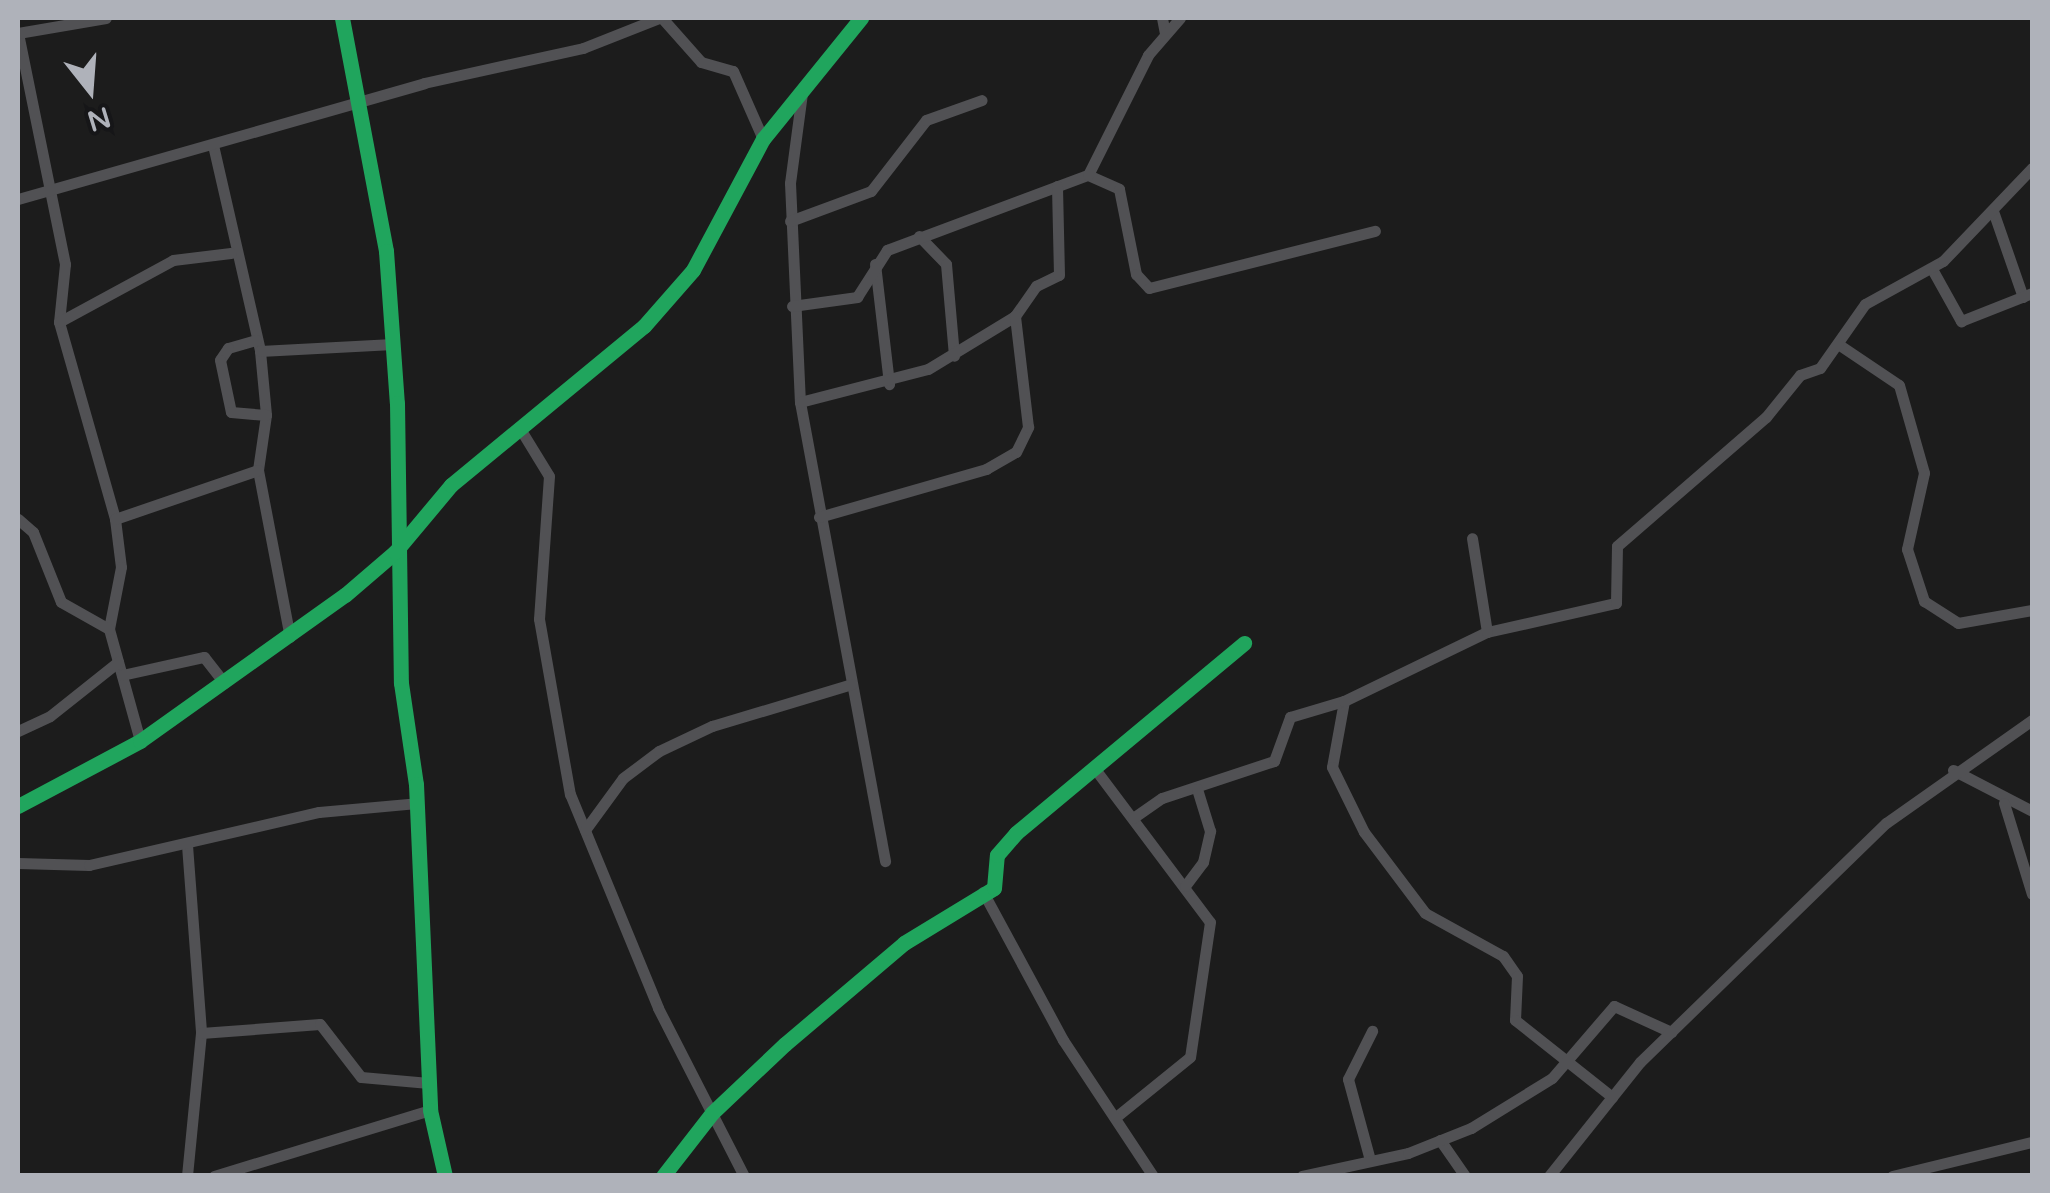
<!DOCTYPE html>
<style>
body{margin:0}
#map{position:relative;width:2050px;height:1193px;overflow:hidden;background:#1c1c1c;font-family:"Varela Round",sans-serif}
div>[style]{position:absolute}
.minor>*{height:11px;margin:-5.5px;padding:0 5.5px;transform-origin:5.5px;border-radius:5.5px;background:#515154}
.cycleway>*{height:15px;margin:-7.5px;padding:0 7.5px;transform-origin:7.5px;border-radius:7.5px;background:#20a55d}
span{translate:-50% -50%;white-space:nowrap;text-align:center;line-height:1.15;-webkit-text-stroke:8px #161618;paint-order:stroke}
.frame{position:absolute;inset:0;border:20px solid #afb2ba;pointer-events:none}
.north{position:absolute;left:40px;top:40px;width:100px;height:100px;-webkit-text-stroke:8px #161618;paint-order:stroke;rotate:163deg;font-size:28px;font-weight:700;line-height:40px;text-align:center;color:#afb2ba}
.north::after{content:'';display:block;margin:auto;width:35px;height:45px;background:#afb2ba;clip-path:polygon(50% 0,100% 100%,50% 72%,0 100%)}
</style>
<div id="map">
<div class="minor">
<div style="left:342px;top:18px;width:237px;rotate:79.3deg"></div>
<div style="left:386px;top:251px;width:152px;rotate:85.9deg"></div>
<div style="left:397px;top:403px;width:280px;rotate:89.2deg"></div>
<div style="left:401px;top:683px;width:102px;rotate:81.6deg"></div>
<div style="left:416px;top:784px;width:326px;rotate:87.5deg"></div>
<div style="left:430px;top:1110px;width:68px;rotate:77.2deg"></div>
<div style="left:662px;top:18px;width:59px;rotate:48.4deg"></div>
<div style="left:701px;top:62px;width:33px;rotate:16deg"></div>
<div style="left:733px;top:71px;width:74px;rotate:66.2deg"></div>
<div style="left:1162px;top:18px;width:16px;rotate:79deg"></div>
<div style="left:18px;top:33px;width:236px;rotate:78.5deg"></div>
<div style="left:65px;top:264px;width:58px;rotate:95.9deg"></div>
<div style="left:59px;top:322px;width:205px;rotate:74.1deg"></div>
<div style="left:115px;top:519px;width:48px;rotate:82.9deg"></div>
<div style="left:121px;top:567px;width:63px;rotate:101deg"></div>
<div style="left:109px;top:629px;width:116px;rotate:74.5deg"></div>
<div style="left:18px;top:33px;width:89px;rotate:-9.7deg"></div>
<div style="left:802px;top:93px;width:91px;rotate:97.6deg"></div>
<div style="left:790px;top:183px;width:219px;rotate:87.4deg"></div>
<div style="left:800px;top:402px;width:467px;rotate:79.5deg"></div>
<div style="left:213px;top:145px;width:211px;rotate:77.1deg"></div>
<div style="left:260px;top:351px;width:64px;rotate:84.6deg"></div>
<div style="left:266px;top:415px;width:56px;rotate:98.3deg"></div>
<div style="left:258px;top:470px;width:170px;rotate:79.2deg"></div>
<div style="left:1088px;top:175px;width:34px;rotate:24deg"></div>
<div style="left:1119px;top:189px;width:87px;rotate:78.7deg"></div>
<div style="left:1136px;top:274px;width:19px;rotate:47deg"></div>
<div style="left:1149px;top:288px;width:233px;rotate:-14.2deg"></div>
<div style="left:18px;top:199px;width:422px;rotate:-15.9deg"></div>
<div style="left:424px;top:83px;width:163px;rotate:-12.4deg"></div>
<div style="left:583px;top:48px;width:82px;rotate:-21.5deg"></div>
<div style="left:1993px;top:211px;width:91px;rotate:70.8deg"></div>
<div style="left:790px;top:221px;width:86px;rotate:-20.3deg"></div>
<div style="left:871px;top:191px;width:90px;rotate:-52.2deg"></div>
<div style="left:926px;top:120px;width:59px;rotate:-19.7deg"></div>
<div style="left:919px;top:236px;width:39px;rotate:46deg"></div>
<div style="left:946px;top:264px;width:92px;rotate:85deg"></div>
<div style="left:875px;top:264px;width:121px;rotate:83.3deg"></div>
<div style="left:1932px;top:269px;width:60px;rotate:60.9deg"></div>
<div style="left:1961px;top:321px;width:76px;rotate:-21.5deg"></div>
<div style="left:792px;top:306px;width:66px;rotate:-7.9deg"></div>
<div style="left:857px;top:297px;width:56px;rotate:-57.4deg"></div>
<div style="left:887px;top:250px;width:215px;rotate:-20.5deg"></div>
<div style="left:1088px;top:175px;width:134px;rotate:-63.4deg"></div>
<div style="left:1148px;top:55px;width:49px;rotate:-49.1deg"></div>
<div style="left:59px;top:322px;width:130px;rotate:-28.5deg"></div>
<div style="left:173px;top:260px;width:58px;rotate:-6.9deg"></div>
<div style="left:256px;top:340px;width:29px;rotate:164deg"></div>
<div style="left:228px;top:348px;width:14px;rotate:124deg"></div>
<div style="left:220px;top:360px;width:53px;rotate:78.1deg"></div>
<div style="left:231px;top:412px;width:35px;rotate:5deg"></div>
<div style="left:1838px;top:344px;width:73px;rotate:33.9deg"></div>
<div style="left:1899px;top:385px;width:91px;rotate:74.1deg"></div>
<div style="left:1924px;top:473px;width:78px;rotate:102.6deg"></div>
<div style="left:1907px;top:549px;width:55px;rotate:71.9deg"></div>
<div style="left:1924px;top:601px;width:40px;rotate:32.9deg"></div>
<div style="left:1958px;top:623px;width:75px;rotate:-10deg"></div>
<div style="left:260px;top:351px;width:133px;rotate:-3deg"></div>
<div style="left:800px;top:402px;width:132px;rotate:-14.5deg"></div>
<div style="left:928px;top:369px;width:102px;rotate:-31.3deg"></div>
<div style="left:1015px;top:316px;width:37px;rotate:-55deg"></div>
<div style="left:1036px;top:286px;width:25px;rotate:-26deg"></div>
<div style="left:1059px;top:275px;width:89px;rotate:-91.3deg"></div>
<div style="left:519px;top:427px;width:57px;rotate:58.5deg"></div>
<div style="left:549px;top:476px;width:143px;rotate:94deg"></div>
<div style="left:539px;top:619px;width:178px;rotate:80deg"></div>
<div style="left:570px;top:794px;width:231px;rotate:67.6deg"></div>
<div style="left:658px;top:1008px;width:189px;rotate:62.9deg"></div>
<div style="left:819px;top:517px;width:174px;rotate:-16deg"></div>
<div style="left:986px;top:469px;width:34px;rotate:-30deg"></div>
<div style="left:1016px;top:452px;width:28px;rotate:-64deg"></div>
<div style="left:1028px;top:427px;width:112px;rotate:-96.7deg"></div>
<div style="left:18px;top:519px;width:20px;rotate:41deg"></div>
<div style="left:33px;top:532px;width:75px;rotate:68.2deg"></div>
<div style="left:61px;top:602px;width:55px;rotate:29.4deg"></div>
<div style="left:115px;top:519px;width:151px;rotate:-18.9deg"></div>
<div style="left:1487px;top:632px;width:132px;rotate:-12.7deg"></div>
<div style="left:1616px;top:603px;width:57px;rotate:-89deg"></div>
<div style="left:1617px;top:546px;width:197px;rotate:-40.9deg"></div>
<div style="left:1766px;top:417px;width:54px;rotate:-51deg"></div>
<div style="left:1800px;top:375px;width:21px;rotate:-19deg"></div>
<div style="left:1820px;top:368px;width:78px;rotate:-54.9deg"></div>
<div style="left:1865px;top:304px;width:89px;rotate:-28.9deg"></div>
<div style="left:1943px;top:261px;width:129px;rotate:-46.3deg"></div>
<div style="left:122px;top:675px;width:84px;rotate:-12.4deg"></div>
<div style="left:204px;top:657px;width:33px;rotate:52deg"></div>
<div style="left:1344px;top:701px;width:67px;rotate:100.3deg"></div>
<div style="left:1332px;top:767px;width:72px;rotate:63.8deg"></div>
<div style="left:1364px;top:832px;width:101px;rotate:53deg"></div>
<div style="left:1425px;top:913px;width:89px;rotate:28.9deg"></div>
<div style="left:1503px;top:956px;width:24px;rotate:55deg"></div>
<div style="left:1517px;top:976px;width:44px;rotate:92.6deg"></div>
<div style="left:1515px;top:1020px;width:124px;rotate:38.4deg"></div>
<div style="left:18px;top:731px;width:35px;rotate:-25deg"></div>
<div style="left:50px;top:716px;width:87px;rotate:-38.5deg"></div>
<div style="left:1095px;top:769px;width:191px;rotate:53.1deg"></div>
<div style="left:1210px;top:922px;width:136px;rotate:98.4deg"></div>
<div style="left:1190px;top:1057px;width:95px;rotate:141deg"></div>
<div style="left:1953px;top:770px;width:89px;rotate:27.4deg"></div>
<div style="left:2004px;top:803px;width:95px;rotate:72.9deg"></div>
<div style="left:18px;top:806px;width:138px;rotate:-28deg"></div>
<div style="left:140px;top:741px;width:252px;rotate:-35.5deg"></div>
<div style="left:345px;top:595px;width:66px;rotate:-40.7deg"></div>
<div style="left:395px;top:552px;width:87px;rotate:-50.1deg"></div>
<div style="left:451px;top:485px;width:250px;rotate:-39.5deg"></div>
<div style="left:644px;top:326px;width:74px;rotate:-48.8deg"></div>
<div style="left:693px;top:270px;width:149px;rotate:-61.9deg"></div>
<div style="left:763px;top:139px;width:156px;rotate:-51deg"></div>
<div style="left:1133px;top:818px;width:35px;rotate:-35deg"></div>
<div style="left:1162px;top:798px;width:118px;rotate:-18.3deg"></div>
<div style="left:1274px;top:761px;width:47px;rotate:-70deg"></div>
<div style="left:1290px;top:717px;width:56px;rotate:-16.5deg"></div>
<div style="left:1344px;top:701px;width:159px;rotate:-25.8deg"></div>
<div style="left:1487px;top:632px;width:95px;rotate:-99.1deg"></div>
<div style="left:585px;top:830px;width:64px;rotate:-53.8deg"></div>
<div style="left:623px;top:778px;width:45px;rotate:-36.9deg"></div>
<div style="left:659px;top:751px;width:59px;rotate:-25.3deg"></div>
<div style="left:712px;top:726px;width:146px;rotate:-16.7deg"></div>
<div style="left:187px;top:845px;width:189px;rotate:85.7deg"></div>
<div style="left:201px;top:1033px;width:144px;rotate:95.6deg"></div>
<div style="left:18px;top:863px;width:71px;rotate:1.6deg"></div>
<div style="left:89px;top:865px;width:236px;rotate:-13deg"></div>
<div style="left:319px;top:812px;width:98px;rotate:-5.2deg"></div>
<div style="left:1185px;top:886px;width:30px;rotate:-53deg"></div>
<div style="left:1203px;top:862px;width:32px;rotate:-77deg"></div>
<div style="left:1210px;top:831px;width:44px;rotate:-107.2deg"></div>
<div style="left:983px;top:892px;width:168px;rotate:61.6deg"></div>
<div style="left:1063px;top:1040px;width:163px;rotate:56.5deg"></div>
<div style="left:201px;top:1033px;width:119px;rotate:-4.3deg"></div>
<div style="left:320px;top:1024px;width:67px;rotate:52.3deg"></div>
<div style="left:361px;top:1077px;width:68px;rotate:5deg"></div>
<div style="left:1440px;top:1140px;width:44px;rotate:55.2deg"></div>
<div style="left:1370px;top:1160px;width:84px;rotate:-105.2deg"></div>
<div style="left:1348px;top:1079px;width:54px;rotate:-63.4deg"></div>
<div style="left:214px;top:1176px;width:226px;rotate:-17deg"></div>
<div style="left:663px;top:1176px;width:80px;rotate:-52.1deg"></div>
<div style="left:712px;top:1113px;width:100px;rotate:-43.4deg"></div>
<div style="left:785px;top:1044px;width:156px;rotate:-40.3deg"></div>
<div style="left:904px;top:943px;width:105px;rotate:-31.4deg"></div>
<div style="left:994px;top:888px;width:33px;rotate:-85deg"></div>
<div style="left:997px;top:855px;width:29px;rotate:-49deg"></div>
<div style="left:1016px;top:833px;width:297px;rotate:-39.8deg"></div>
<div style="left:1302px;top:1176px;width:108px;rotate:-12.2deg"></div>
<div style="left:1408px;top:1153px;width:68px;rotate:-21.6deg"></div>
<div style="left:1471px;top:1128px;width:95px;rotate:-31.7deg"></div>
<div style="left:1552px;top:1078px;width:95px;rotate:-49.3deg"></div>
<div style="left:1614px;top:1006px;width:63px;rotate:24.5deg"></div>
<div style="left:1549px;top:1176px;width:146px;rotate:-51.4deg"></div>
<div style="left:1640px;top:1062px;width:343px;rotate:-44.2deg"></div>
<div style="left:1886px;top:823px;width:179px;rotate:-35.2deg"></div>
<div style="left:1892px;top:1176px;width:144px;rotate:-13.7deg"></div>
</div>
<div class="cycleway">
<div style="left:342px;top:18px;width:237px;rotate:79.3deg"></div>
<div style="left:386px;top:251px;width:152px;rotate:85.9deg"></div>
<div style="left:397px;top:403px;width:280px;rotate:89.2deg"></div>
<div style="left:401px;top:683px;width:102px;rotate:81.6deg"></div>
<div style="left:416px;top:784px;width:326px;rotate:87.5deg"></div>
<div style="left:430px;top:1110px;width:68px;rotate:77.2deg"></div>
<div style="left:18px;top:806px;width:138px;rotate:-28deg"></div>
<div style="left:140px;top:741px;width:252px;rotate:-35.5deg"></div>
<div style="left:345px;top:595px;width:66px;rotate:-40.7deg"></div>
<div style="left:395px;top:552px;width:87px;rotate:-50.1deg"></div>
<div style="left:451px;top:485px;width:250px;rotate:-39.5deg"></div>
<div style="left:644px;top:326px;width:74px;rotate:-48.8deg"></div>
<div style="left:693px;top:270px;width:149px;rotate:-61.9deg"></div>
<div style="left:763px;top:139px;width:156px;rotate:-51deg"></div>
<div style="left:663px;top:1176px;width:80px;rotate:-52.1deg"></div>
<div style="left:712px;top:1113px;width:100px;rotate:-43.4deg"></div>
<div style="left:785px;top:1044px;width:156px;rotate:-40.3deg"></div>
<div style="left:904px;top:943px;width:105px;rotate:-31.4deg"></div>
<div style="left:994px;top:888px;width:33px;rotate:-85deg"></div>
<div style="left:997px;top:855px;width:29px;rotate:-49deg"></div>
<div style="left:1016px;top:833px;width:297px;rotate:-39.8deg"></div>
</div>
<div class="frame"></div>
<div class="north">N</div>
</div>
